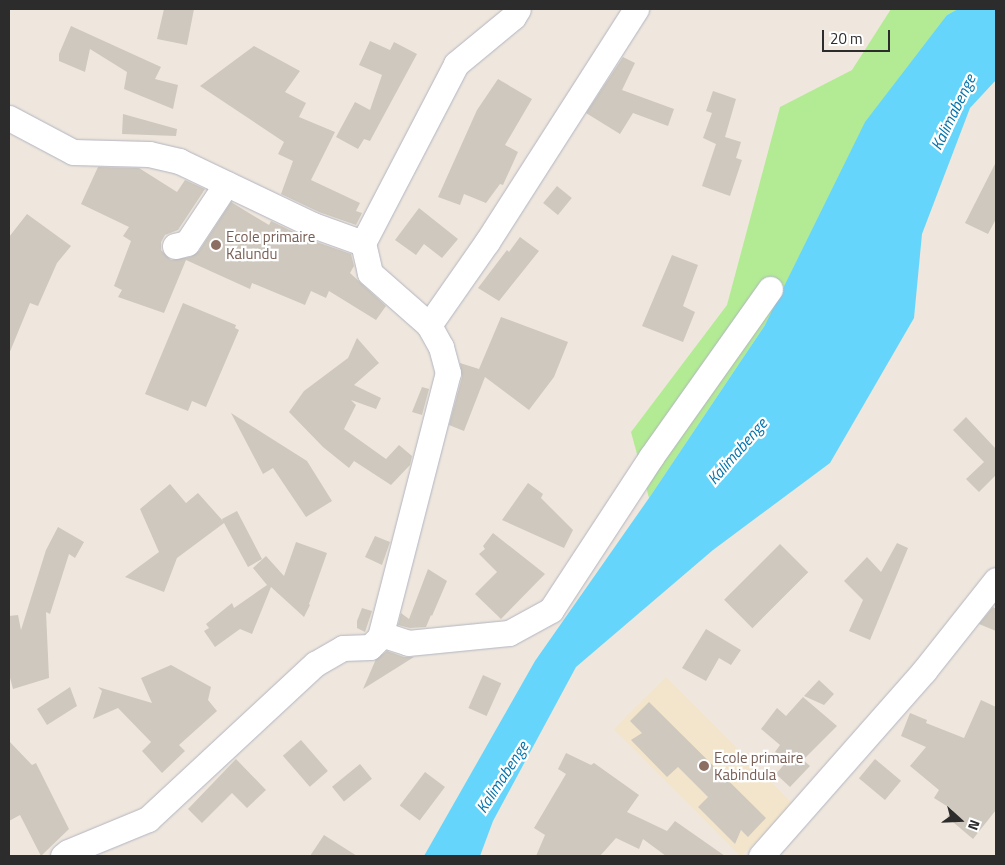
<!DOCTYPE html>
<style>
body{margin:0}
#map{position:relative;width:1005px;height:865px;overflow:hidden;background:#efe7dd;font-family:"Titillium Web",sans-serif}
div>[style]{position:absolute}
.education>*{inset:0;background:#f2e5cb;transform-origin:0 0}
.green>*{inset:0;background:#b3eb94}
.water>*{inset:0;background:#66d5fb}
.building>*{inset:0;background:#cec8be;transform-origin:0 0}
.roads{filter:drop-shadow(0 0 1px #b1b4c1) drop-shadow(0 0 1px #b1b4c1)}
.minor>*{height:25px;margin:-12.5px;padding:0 12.5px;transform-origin:12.5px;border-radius:12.5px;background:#fff}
.dots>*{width:14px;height:14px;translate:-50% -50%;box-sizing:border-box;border:2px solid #fff;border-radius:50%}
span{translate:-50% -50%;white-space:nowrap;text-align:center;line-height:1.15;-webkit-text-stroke:4.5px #fff;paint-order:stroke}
.education-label{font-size:15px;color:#785e54}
.left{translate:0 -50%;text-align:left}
.water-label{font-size:16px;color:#0073ac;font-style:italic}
.frame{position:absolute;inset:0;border:10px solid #2c2c2c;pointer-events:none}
.north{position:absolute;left:935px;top:795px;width:50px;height:50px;-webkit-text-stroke:4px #fff;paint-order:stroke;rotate:110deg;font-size:14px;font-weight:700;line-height:20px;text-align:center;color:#2c2c2c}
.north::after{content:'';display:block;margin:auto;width:18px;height:22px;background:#2c2c2c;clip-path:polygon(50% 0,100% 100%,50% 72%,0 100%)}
.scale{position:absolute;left:822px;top:30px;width:68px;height:22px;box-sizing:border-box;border:2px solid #2c2c2c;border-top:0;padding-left:6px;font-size:15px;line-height:18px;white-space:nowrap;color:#2c2c2c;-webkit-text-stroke:4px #fff;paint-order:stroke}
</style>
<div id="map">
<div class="education">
<div style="left:666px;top:677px;width:180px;height:74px;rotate:45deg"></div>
</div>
<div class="green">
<div style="clip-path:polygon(891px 9px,958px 9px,947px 15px,765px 325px,649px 498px,631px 432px,727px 305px,780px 107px,852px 70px)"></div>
</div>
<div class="water">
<div style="clip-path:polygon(958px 9px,996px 9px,996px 80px,970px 108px,922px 234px,914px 318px,830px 463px,713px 550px,576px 667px,493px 821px,480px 856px,424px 856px,535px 661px,649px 498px,765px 325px,865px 122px,947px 15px)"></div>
</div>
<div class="building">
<div style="clip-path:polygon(164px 9px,194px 9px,187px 45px,157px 39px)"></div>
<div style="clip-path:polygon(71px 26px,161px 67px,155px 79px,178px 85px,173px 109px,124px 89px,127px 72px,90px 49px,85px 72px,59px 61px,59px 54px)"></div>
<div style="clip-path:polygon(370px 41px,390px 50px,394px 42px,417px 54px,370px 141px,364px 139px,358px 149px,336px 137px,355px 102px,370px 110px,382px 75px,359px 65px)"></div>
<div style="clip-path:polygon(254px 46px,300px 71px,285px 92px,306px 103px,299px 117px,335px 132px,311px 180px,360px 203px,356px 211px,362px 213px,356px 225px,319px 212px,281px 194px,293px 161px,278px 154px,284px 142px,200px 86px)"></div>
<div style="clip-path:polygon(623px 57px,635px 63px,622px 90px,674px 109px,668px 126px,633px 113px,620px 134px,586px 113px)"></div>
<div style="clip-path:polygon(498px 79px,532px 99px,505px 145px,518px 152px,503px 185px,500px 184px,486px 203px,464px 194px,460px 205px,438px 197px,477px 110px)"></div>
<div style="clip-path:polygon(713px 91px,736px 99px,725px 137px,741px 142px,736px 158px,742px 160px,730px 196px,702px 186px,716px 144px,703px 138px,712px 113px,706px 111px)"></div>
<div style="clip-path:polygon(123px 114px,177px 129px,176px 136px,122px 134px)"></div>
<div style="clip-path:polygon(996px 162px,996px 219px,988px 234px,965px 223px)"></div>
<div style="clip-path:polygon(98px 167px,139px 168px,177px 192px,185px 180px,205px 189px,178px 230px,165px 235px,161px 242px,161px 250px,171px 260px,190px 257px,199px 251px,231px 202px,269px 225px,271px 221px,308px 239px,351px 254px,354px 266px,350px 273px,386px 306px,376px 320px,329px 291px,326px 298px,311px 291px,305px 305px,252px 283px,250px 289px,186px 260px,164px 313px,118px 297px,122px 290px,114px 286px,131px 241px,123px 236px,129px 227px,81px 204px)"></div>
<div style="left:557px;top:186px;width:19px;height:22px;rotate:39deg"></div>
<div style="clip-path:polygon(419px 208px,458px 239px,442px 258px,424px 244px,416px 255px,395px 240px)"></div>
<div style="clip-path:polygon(27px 214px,71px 246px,57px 263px,38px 306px,30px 303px,9px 354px,9px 237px)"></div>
<div style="clip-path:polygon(520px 237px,539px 251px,499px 301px,478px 288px,507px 250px,509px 252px)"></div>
<div style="clip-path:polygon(672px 255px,698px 265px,683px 306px,695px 312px,683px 342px,642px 326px)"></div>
<div style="clip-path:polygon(183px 303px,236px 325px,235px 328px,239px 330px,206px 407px,192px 401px,188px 411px,145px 394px)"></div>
<div style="clip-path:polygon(501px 317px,568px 342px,554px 377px,529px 410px,485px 377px,464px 431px,449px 425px,462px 377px,460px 363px,479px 369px)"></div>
<div style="clip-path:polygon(357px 338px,379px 363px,354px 385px,381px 398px,376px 409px,351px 400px,356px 405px,344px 429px,386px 459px,399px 445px,412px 456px,410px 465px,391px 485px,354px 461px,349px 468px,323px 447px,289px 412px,304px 391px,348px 358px)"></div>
<div style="clip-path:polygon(422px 387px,429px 389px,422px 415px,412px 412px)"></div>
<div style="clip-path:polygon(231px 413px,307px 461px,332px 501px,306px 517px,273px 468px,263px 474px)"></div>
<div style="clip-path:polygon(966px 417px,996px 449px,996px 475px,979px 492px,966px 479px,984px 462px,953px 430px)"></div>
<div style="clip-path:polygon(528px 483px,543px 494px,541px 498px,573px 530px,564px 548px,502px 520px)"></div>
<div style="clip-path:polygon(170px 484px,186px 503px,198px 493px,223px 521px,222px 519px,237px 511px,262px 559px,248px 567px,224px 523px,177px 558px,164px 592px,125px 577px,159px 552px,140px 509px)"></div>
<div style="clip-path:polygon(58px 527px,84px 542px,75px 558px,69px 554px,50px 614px,46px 612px,49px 678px,13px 689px,9px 674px,9px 616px,18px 615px,21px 630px,46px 550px)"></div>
<div style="clip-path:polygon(493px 533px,545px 574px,501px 619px,475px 594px,497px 572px,479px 554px,485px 549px,483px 546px)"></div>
<div style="clip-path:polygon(375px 536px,390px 542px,382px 565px,365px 557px)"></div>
<div style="clip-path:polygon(296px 542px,327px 553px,309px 604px,310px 605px,304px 617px,271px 587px,252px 634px,240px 629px,215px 647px,204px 631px,209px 628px,206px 624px,232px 603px,234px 608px,267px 585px,253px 568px,266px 556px,284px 576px)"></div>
<div style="clip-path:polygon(897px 543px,908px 548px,870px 640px,849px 631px,863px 600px,844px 581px,867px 557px,881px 572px)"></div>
<div style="left:780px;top:544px;width:40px;height:79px;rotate:45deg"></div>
<div style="clip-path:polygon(428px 569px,447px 581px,432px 616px,431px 615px,426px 627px,410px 628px,398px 625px,401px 613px,409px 619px)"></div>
<div style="clip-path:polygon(993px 607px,996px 609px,996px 631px,979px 624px)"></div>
<div style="clip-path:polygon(362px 608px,372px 611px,365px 632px,357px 628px,357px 621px)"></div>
<div style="clip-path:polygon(706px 629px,741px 650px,731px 665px,719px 658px,706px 681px,682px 668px)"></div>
<div style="clip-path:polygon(387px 651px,404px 657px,414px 657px,363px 689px,376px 659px)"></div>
<div style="clip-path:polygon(171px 665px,211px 687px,208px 700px,217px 711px,179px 745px,185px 751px,162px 773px,142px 751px,151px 742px,118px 708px,93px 719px,102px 691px,98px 687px,152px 703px,141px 678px)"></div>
<div style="left:483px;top:675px;width:20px;height:36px;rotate:24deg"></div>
<div style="clip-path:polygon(819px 680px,834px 694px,824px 705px,804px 696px)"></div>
<div style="clip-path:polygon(70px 687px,77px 706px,47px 725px,37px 709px)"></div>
<div style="clip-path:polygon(803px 697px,837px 726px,803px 760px,810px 766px,790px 787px,776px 774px,787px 761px,775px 752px,780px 745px,761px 729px,777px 708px,786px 716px)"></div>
<div style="clip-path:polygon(981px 700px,996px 707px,996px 810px,973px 839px,947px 817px,953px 810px,934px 798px,939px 790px,910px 766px,926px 747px,901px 736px,910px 713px,927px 720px,926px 723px,964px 738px)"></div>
<div style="clip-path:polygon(649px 702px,766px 818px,748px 837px,741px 830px,735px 844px,698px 807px,708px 797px,678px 767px,667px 777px,631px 740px,642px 733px,630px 721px)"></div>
<div style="left:301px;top:740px;width:41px;height:24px;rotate:49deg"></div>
<div style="clip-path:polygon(9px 741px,32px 765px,36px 763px,69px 829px,41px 856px,20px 815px,9px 821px)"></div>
<div style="clip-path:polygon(566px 753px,591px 765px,594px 763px,639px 795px,627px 812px,667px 831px,675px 821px,725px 856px,666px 856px,643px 839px,639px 849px,616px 838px,600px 856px,536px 856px,545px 835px,534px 828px,566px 774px,558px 769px)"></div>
<div style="clip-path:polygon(236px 759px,266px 790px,247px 808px,232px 793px,202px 823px,188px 809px)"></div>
<div style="left:875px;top:759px;width:34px;height:25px;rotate:40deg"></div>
<div style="left:360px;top:764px;width:19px;height:36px;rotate:51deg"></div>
<div style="left:425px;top:772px;width:25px;height:42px;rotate:37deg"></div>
<div style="clip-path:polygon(324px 835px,357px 856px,310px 856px)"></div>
</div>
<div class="roads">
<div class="minor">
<div style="left:9px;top:118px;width:72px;rotate:28deg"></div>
<div style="left:73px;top:152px;width:76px;rotate:1.5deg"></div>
<div style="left:149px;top:154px;width:31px;rotate:13deg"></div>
<div style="left:179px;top:161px;width:148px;rotate:25.5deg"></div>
<div style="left:313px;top:225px;width:53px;rotate:19.8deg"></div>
<div style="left:175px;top:246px;width:12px;rotate:-14deg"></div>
<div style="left:187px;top:243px;width:71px;rotate:-56.5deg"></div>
<div style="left:429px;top:325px;width:101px;rotate:-55.1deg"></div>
<div style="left:487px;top:242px;width:277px;rotate:-57.4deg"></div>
<div style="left:381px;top:634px;width:28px;rotate:18deg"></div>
<div style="left:408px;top:643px;width:101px;rotate:-5.7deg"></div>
<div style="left:509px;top:633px;width:48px;rotate:-28.7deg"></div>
<div style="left:551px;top:610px;width:183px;rotate:-56.8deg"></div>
<div style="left:651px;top:457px;width:206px;rotate:-54.7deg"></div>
<div style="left:63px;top:856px;width:6px;rotate:-39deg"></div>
<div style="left:68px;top:852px;width:87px;rotate:-22.4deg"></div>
<div style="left:148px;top:819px;width:228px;rotate:-42.9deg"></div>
<div style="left:315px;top:664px;width:32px;rotate:-30deg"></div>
<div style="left:343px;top:648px;width:27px;rotate:-2deg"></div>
<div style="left:370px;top:647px;width:14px;rotate:-45deg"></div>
<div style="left:380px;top:637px;width:273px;rotate:-75.6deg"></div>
<div style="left:448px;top:373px;width:27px;rotate:-105deg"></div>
<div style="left:441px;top:347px;width:25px;rotate:-119deg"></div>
<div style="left:429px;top:325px;width:79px;rotate:-138.6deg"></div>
<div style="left:370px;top:273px;width:31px;rotate:-103deg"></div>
<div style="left:363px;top:243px;width:202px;rotate:-62.5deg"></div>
<div style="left:456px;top:64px;width:74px;rotate:-39.5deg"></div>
<div style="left:513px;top:17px;width:9px;rotate:-58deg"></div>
<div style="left:761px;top:856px;width:247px;rotate:-48.6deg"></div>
<div style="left:924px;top:671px;width:116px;rotate:-51.6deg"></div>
</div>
</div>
<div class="dots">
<div style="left:216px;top:245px;background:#8d6e63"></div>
<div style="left:704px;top:766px;background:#8d6e63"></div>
</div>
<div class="education-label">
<span class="left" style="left:226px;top:245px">Ecole primaire<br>Kalundu</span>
<span class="left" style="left:714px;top:766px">Ecole primaire<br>Kabindula</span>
</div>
<div class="water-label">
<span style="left:953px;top:112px;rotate:-64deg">Kalimabenge</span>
<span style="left:737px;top:451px;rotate:-49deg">Kalimabenge</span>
<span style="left:502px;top:777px;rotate:-57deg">Kalimabenge</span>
</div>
<div class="frame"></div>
<div class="north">N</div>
<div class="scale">20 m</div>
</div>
